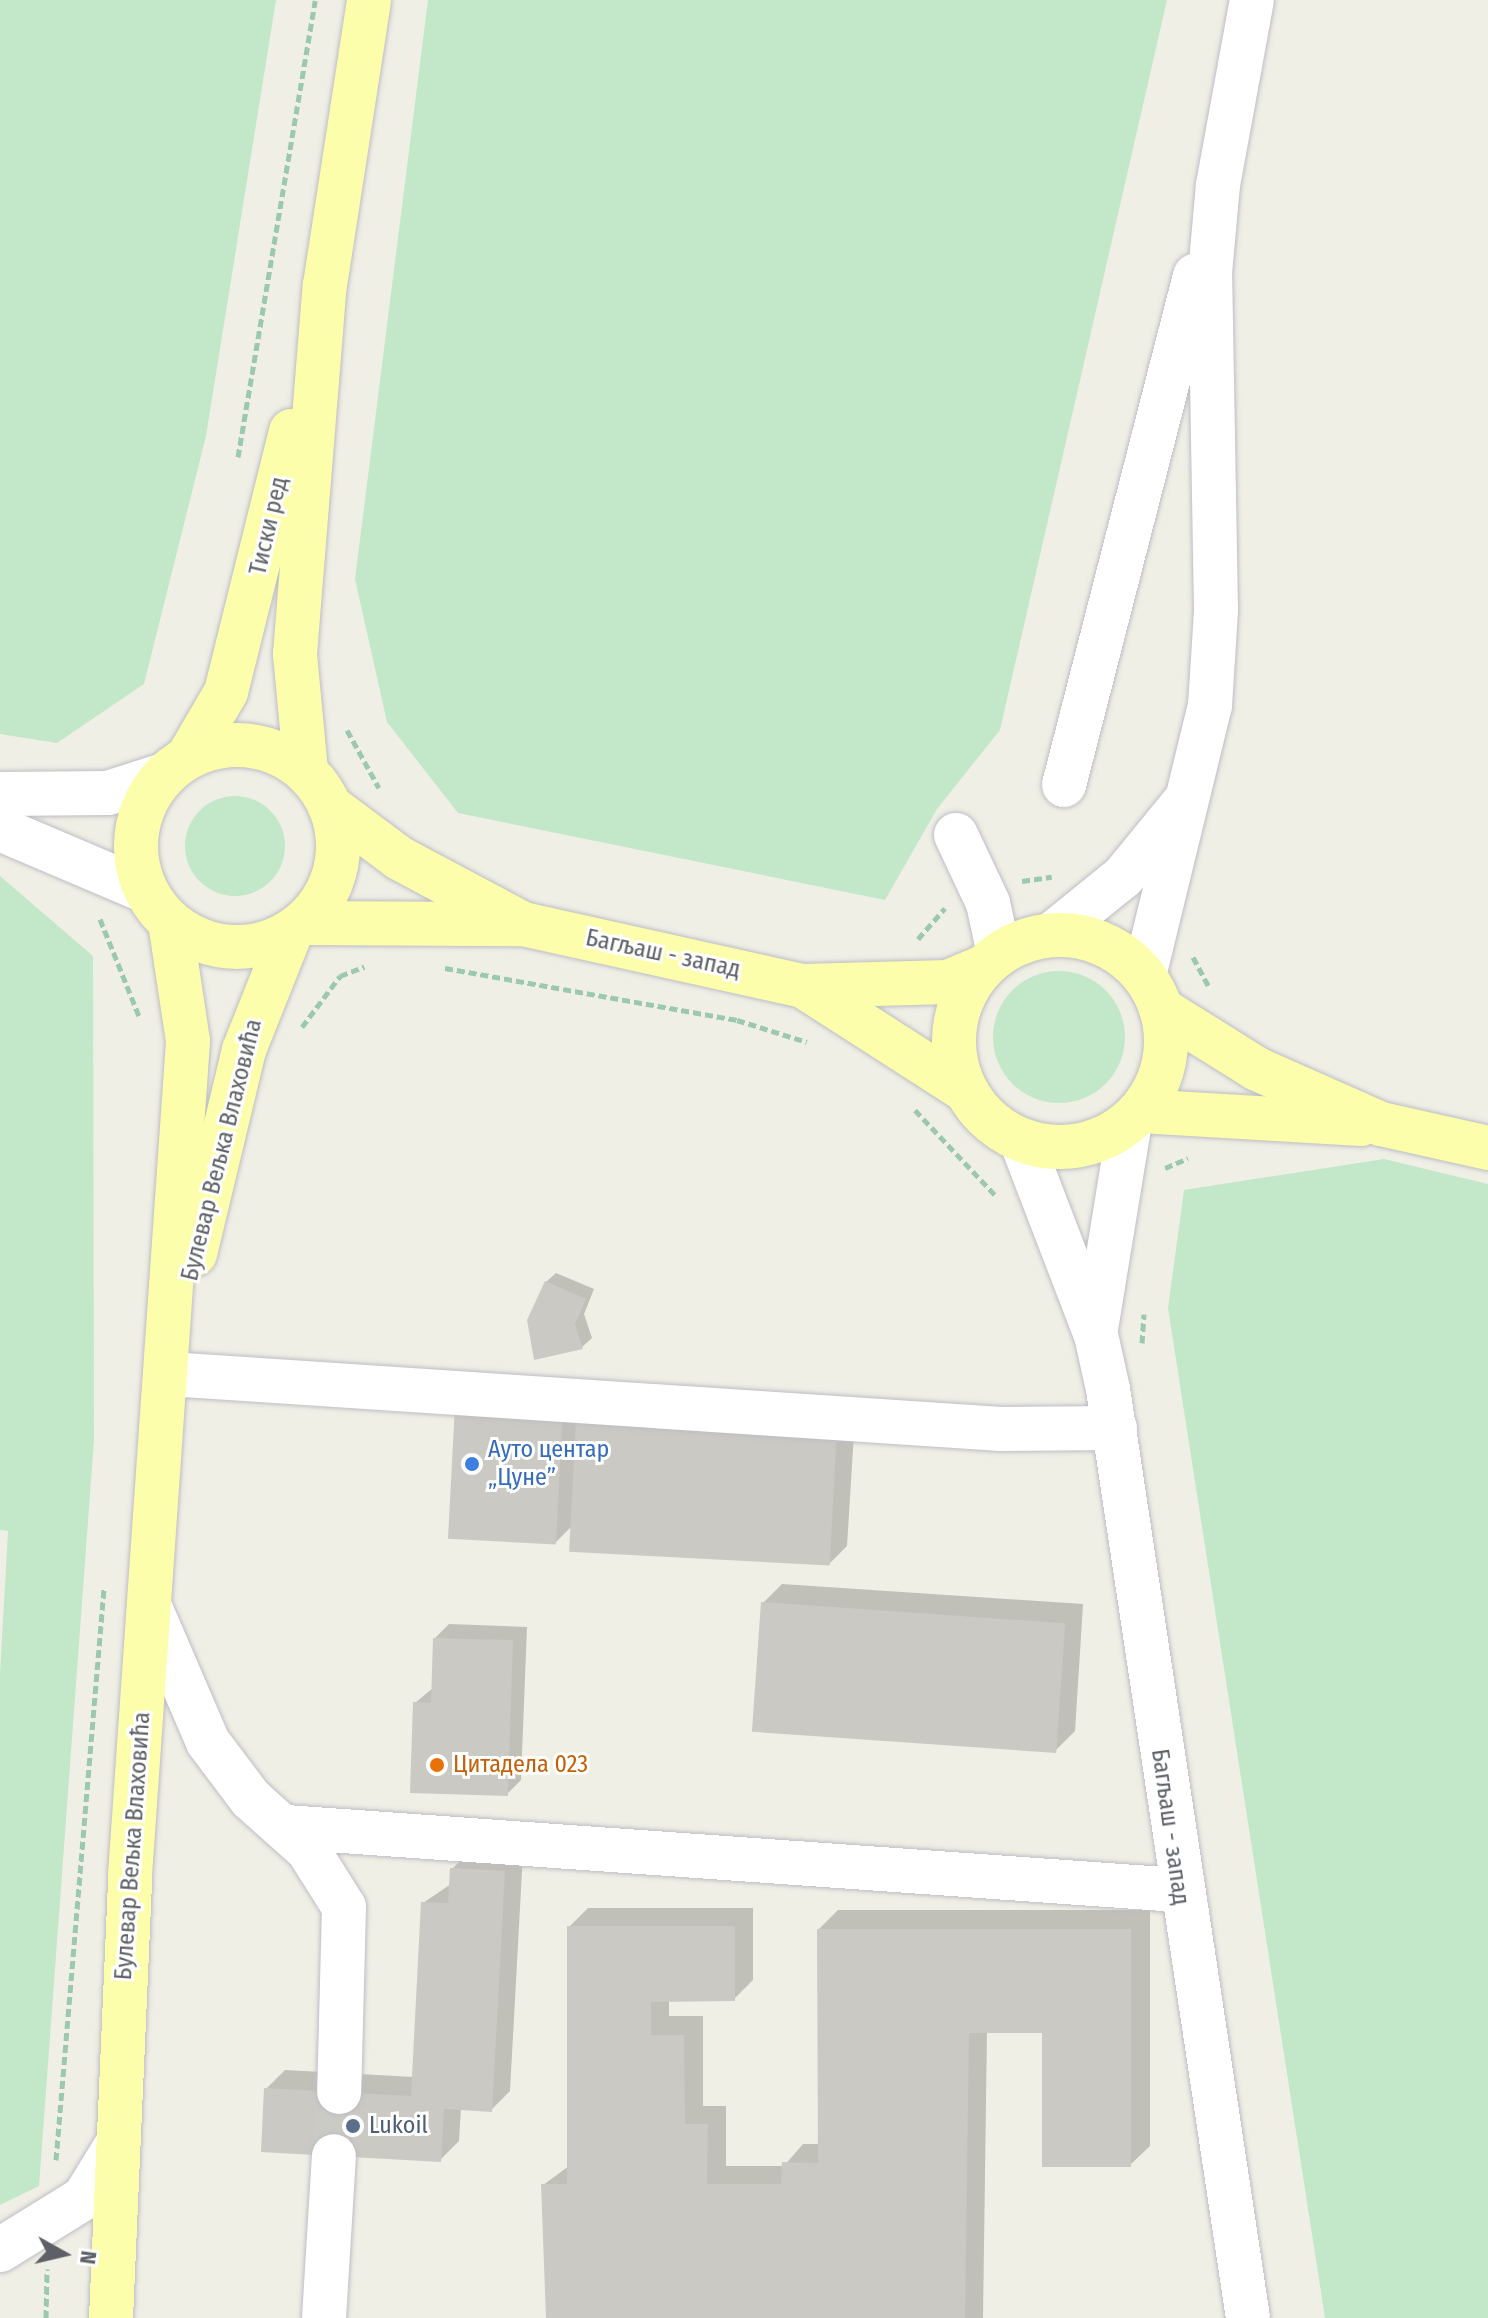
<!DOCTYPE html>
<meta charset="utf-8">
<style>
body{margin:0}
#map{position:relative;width:1488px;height:2318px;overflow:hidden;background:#f0efe6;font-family:"Fira Sans Condensed",sans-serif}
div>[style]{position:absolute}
.green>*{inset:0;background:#c3e7c9}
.round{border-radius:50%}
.shadow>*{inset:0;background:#0003}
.building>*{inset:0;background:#cac9c3;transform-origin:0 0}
.minor-tunnel>*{height:44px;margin-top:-22px;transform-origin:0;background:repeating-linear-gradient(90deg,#cbcbc6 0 44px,transparent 0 66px)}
.path>*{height:5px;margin-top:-2.5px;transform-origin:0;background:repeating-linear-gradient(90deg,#9cc8b0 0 8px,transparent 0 12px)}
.roads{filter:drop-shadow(0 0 2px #bdbec4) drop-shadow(0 0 2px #bdbec4)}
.minor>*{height:44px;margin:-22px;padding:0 22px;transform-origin:22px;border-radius:22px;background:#fff}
.major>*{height:44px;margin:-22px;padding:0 22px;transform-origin:22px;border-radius:22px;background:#fdfeac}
.major>.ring{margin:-22px;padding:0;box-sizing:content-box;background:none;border:44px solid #fdfeac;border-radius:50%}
.dots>*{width:22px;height:22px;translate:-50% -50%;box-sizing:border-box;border:4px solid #fff;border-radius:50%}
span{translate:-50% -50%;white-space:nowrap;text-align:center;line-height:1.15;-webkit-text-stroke:6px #fff;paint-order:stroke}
.street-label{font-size:24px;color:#5d6066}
.shop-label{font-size:24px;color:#366cbe}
.left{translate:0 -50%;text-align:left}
.food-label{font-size:24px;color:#c56008}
.service-label{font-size:24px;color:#4e5e75}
.north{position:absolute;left:24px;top:2214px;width:80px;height:80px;-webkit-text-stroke:6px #fff;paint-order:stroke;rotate:98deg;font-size:22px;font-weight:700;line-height:32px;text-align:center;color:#5d6066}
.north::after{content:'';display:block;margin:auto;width:28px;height:36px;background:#5d6066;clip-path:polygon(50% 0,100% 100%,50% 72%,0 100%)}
</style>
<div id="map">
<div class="green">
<div style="clip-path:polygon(0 0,276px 0,206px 436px,144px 684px,57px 743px,0 734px)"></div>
<div style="clip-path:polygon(428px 0,1167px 0,1000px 730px,937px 809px,885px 900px,458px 813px,387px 722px,355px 579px)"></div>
<div class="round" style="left:185px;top:796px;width:100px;height:100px"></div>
<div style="clip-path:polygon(0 876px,93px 956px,94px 1440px,39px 2186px,0 2205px,0 1674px,8px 1531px,0 1530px)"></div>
<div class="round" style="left:993px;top:971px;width:132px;height:132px"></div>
<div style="clip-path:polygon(1384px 1159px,1488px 1184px,1488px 2318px,1325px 2318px,1168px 1308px,1184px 1190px)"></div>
</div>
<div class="shadow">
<div style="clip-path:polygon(556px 1273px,594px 1289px,584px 1314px,592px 1338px,582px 1347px,546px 1282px)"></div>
<div style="clip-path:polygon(471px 1391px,577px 1397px,576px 1424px,598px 1402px,855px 1417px,847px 1546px,828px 1565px,572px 1526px,556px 1542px)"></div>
<div style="clip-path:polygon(782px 1584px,1083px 1604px,1075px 1731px,1056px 1750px,763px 1603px)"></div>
<div style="clip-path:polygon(449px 1624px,527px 1627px,521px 1780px,507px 1794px,415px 1703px,433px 1688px,435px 1638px)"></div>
<div style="clip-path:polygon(471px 1850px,523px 1853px,510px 2091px,491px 2110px,461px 2108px,459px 2141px,440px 2160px,266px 2089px,285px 2070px,414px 2077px,423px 1903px,451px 1884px,452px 1869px)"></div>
<div style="clip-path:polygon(588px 1908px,753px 1908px,753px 1980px,734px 1999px,669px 2000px,669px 2016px,703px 2016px,703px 2106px,726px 2106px,726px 2166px,784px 2166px,803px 2144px,820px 2144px,819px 1929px,838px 1910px,1150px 1910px,1150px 2146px,1130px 2165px,1044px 2031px,987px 2031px,983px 2318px,548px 2318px,543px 2185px,569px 2166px,569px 1927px)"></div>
</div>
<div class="building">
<div style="clip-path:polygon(545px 1281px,586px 1299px,575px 1324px,583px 1349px,534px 1360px,527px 1320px)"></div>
<div style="left:455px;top:1405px;width:108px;height:134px;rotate:3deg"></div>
<div style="left:576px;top:1420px;width:261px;height:132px;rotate:3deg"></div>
<div style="left:761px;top:1602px;width:305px;height:130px;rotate:4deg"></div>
<div style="clip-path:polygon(433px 1638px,513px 1640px,508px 1796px,410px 1793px,413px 1702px,431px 1703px)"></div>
<div style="clip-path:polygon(450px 1868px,505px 1871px,492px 2112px,444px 2109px,441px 2162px,261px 2152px,264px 2088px,411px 2096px,421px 1902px,448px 1903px)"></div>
<div style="clip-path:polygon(567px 1926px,735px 1926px,735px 2001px,651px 2002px,651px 2035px,684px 2035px,685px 2124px,708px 2124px,707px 2184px,781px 2184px,782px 2162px,818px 2163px,817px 1929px,1131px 1929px,1131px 2167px,1042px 2167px,1042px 2033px,969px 2033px,965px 2318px,546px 2318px,541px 2184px,567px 2184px)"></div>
</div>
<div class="minor-tunnel">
<div style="left:334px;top:2156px;width:64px;rotate:-85.5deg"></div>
</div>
<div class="path">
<div style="left:238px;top:457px;width:463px;rotate:-80.4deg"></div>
<div style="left:347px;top:730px;width:66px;rotate:61.1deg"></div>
<div style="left:1022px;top:881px;width:30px;rotate:-8deg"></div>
<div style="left:100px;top:919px;width:105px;rotate:68.1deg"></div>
<div style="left:918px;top:939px;width:41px;rotate:-48.9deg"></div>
<div style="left:1193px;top:957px;width:34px;rotate:62deg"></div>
<div style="left:445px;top:968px;width:297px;rotate:10.1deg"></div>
<div style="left:737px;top:1020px;width:73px;rotate:17.4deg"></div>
<div style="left:302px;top:1027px;width:64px;rotate:-53.3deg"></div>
<div style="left:340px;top:976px;width:26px;rotate:-21deg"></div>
<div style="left:915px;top:1110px;width:118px;rotate:46.7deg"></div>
<div style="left:1165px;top:1168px;width:25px;rotate:-23deg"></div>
<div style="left:1142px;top:1343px;width:29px;rotate:-86deg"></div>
<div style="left:56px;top:2160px;width:574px;rotate:-85.2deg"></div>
<div style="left:46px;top:2318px;width:49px;rotate:-88.8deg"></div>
</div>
<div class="roads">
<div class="minor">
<div style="left:1064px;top:785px;width:526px;rotate:-75.57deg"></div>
<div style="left:0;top:794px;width:108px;rotate:-0.5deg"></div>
<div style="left:108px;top:793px;width:59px;rotate:-17.8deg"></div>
<div style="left:0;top:829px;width:159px;rotate:23deg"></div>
<div style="left:956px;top:835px;width:75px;rotate:64.8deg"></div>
<div style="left:988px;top:903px;width:52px;rotate:77.8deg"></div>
<div style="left:1051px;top:935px;width:92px;rotate:-38.9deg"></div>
<div style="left:1123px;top:877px;width:98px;rotate:-50.8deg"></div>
<div style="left:1144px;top:976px;width:278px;rotate:-76.3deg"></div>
<div style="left:1210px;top:706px;width:96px;rotate:-86.4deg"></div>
<div style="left:1216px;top:610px;width:337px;rotate:-91deg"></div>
<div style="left:1210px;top:273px;width:88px;rotate:-84.8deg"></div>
<div style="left:1218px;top:185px;width:188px;rotate:-79.6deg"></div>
<div style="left:1021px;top:1140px;width:209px;rotate:69deg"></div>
<div style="left:1096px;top:1335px;width:55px;rotate:77.5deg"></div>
<div style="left:1108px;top:1389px;width:939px;rotate:81.43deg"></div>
<div style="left:1096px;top:1329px;width:211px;rotate:-80.7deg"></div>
<div style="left:169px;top:1374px;width:834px;rotate:3.78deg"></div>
<div style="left:1001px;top:1429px;width:114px;rotate:-0.5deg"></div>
<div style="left:149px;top:1605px;width:149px;rotate:66.7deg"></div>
<div style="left:208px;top:1742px;width:71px;rotate:53deg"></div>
<div style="left:251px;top:1799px;width:76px;rotate:41.8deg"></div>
<div style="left:308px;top:1850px;width:67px;rotate:57.7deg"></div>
<div style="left:344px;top:1907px;width:185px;rotate:91.5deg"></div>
<div style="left:286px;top:1827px;width:894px;rotate:4.04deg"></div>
<div style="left:0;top:2250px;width:99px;rotate:-31.8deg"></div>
<div style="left:84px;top:2198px;width:61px;rotate:-58.4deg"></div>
<div style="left:324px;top:2318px;width:162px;rotate:-86.5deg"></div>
</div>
<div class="major">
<div class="ring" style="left:136px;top:745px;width:158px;height:158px"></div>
<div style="left:188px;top:757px;width:75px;rotate:-59.7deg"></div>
<div style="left:226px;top:692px;width:269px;rotate:-76deg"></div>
<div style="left:306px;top:771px;width:118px;rotate:-95.4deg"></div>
<div style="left:295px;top:654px;width:370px;rotate:-85.4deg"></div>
<div style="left:325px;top:285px;width:288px;rotate:-81.2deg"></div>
<div style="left:332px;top:808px;width:84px;rotate:36.7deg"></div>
<div style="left:399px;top:858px;width:140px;rotate:28deg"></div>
<div style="left:303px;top:923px;width:220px;rotate:0.3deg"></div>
<div style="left:523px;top:924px;width:287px;rotate:12.5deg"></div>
<div style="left:803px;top:986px;width:145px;rotate:-1.6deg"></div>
<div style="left:948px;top:982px;width:38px;rotate:-23deg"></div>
<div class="ring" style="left:954px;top:935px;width:168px;height:168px"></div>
<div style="left:803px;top:986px;width:193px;rotate:32.7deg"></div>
<div style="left:1161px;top:1009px;width:113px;rotate:32deg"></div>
<div style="left:1257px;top:1069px;width:136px;rotate:23.9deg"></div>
<div style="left:1381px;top:1124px;width:110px;rotate:12.6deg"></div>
<div style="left:1140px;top:1111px;width:221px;rotate:3.4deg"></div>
<div style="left:195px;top:1254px;width:210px;rotate:-76.5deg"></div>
<div style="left:244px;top:1050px;width:127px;rotate:-68.3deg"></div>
<div style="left:111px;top:2318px;width:443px;rotate:-87.5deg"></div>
<div style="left:130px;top:1875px;width:836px;rotate:-86.02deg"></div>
<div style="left:188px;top:1041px;width:120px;rotate:-98.6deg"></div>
</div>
</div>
<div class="dots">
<div style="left:472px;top:1464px;background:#3f7fe0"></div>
<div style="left:437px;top:1765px;background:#e8710a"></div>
<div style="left:353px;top:2126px;background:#5c6f8a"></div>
</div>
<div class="street-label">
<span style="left:269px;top:526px;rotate:-77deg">Тиски ред</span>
<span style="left:663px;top:954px;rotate:12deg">Багљаш - запад</span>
<span style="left:222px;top:1150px;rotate:-76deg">Булевар Вељка Влаховића</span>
<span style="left:1170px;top:1827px;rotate:82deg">Багљаш - запад</span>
<span style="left:133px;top:1846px;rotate:-86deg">Булевар Вељка Влаховића</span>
</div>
<div class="shop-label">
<span class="left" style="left:488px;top:1464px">Ауто центар<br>„Цуне”</span>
</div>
<div class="food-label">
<span class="left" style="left:453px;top:1765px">Цитадела 023</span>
</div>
<div class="service-label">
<span class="left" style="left:369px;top:2126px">Lukoil</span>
</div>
<div class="north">N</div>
</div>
